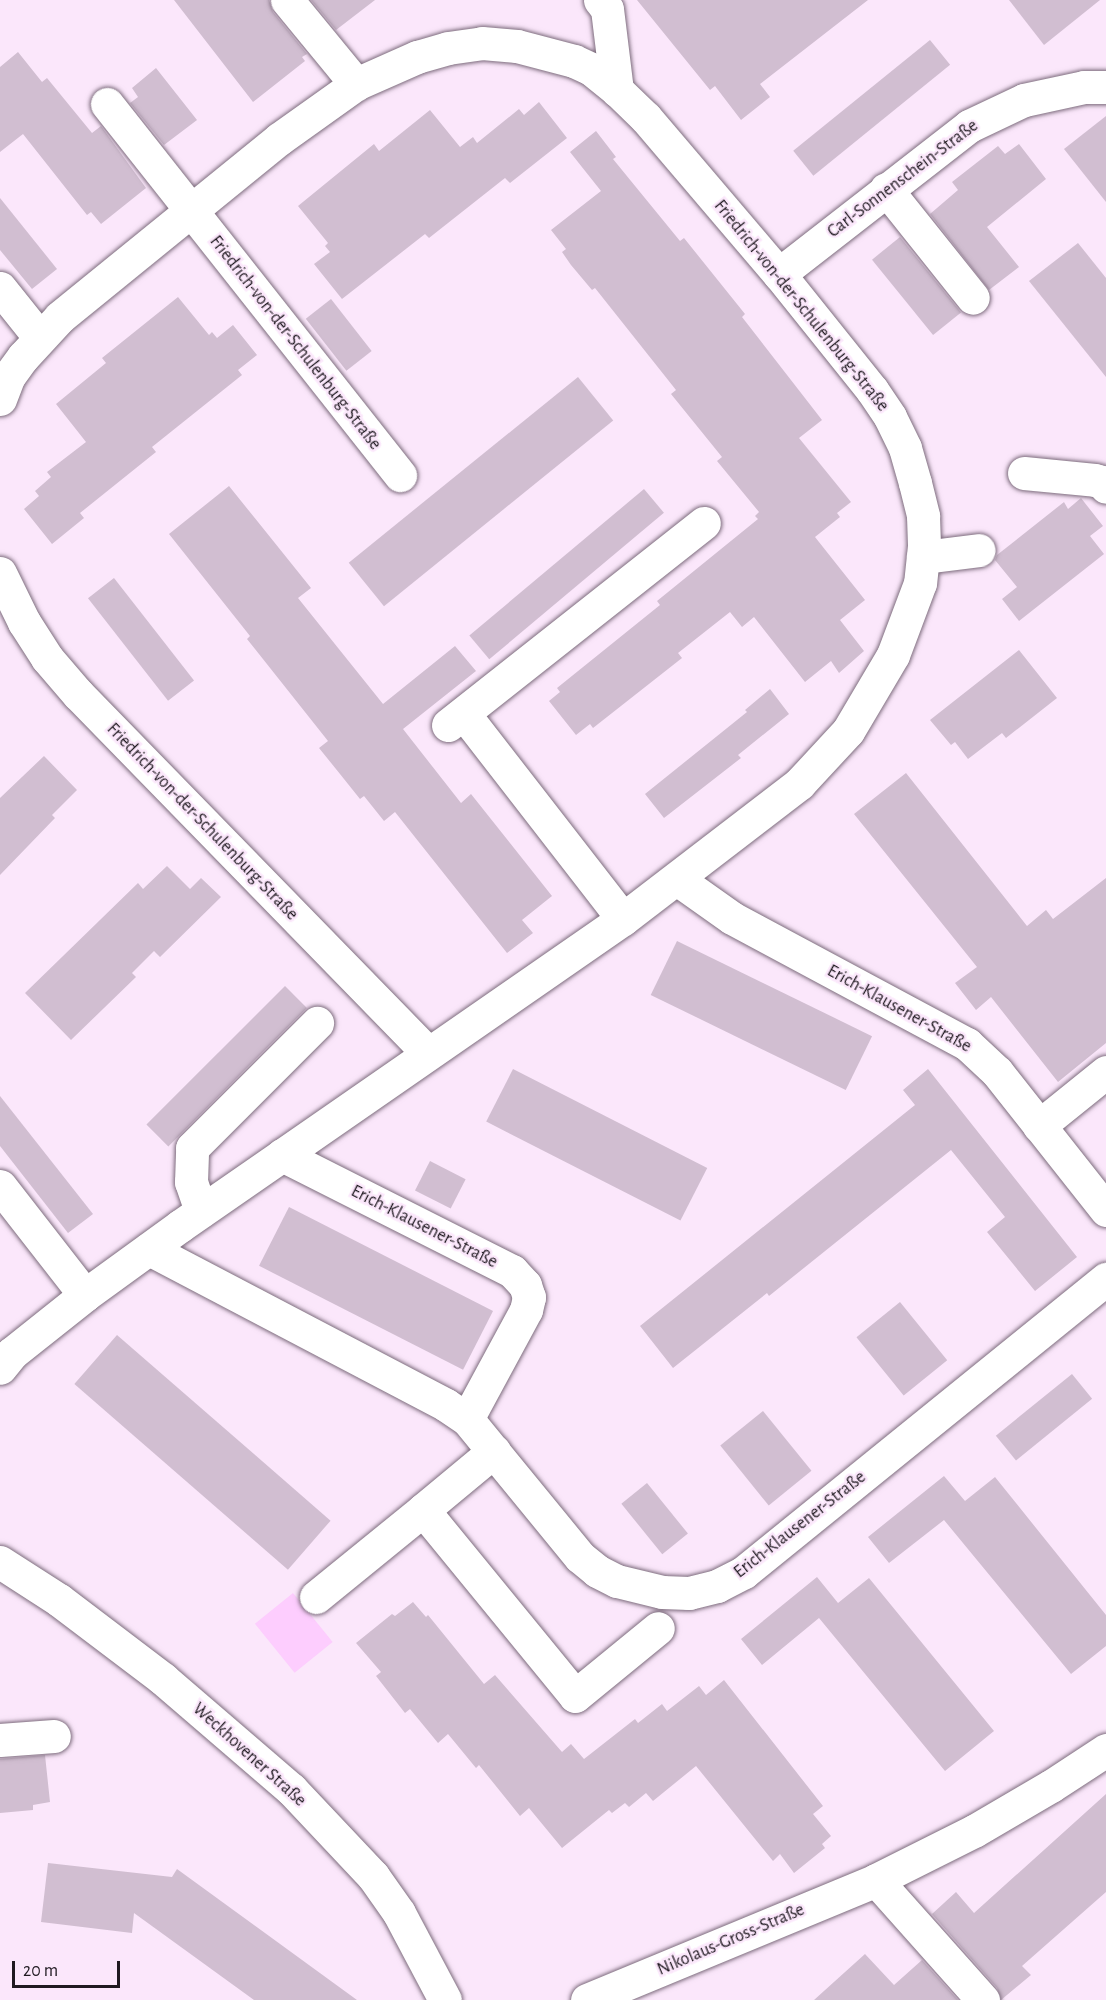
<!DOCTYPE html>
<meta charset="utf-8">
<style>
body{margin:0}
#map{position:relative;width:1106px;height:2000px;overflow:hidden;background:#fbe7fb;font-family:"Alegreya Sans",sans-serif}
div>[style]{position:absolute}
.green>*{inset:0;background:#fdcdfe;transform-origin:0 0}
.building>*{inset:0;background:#d1bed1;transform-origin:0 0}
.roads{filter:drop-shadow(0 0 2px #7d6c7d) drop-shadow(0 0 2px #7d6c7d)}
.minor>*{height:33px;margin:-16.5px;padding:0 16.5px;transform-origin:16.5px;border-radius:16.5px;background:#fff}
span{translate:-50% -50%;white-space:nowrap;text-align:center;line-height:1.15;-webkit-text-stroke:5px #fbe7fb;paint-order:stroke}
.street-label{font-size:18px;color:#1f1920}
.scale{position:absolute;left:12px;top:1961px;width:108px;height:27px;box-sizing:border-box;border:3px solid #1f1920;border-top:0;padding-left:8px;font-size:18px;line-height:21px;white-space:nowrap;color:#1f1920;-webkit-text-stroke:4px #fbe7fb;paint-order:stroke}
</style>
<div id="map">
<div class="green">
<div style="left:293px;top:1593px;width:63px;height:49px;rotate:51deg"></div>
</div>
<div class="building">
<div style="clip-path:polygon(174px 0,269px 0,273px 12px,307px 54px,302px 57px,305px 61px,253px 102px)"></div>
<div style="clip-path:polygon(311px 0,375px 0,336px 30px)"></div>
<div style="clip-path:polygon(637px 0,868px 0,760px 84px,770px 97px,741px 120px,715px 86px,710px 90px)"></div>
<div style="clip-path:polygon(1009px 0,1100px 0,1044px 45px)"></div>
<div style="left:930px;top:40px;width:32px;height:176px;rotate:51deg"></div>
<div style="clip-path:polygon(18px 52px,42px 82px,47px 78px,92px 133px,101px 126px,146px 188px,101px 224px,91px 212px,87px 215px,23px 134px,0 152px,0 67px)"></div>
<div style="clip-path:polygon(156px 68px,197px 120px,164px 145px,130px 103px,138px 97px,132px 88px)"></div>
<div style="clip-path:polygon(539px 102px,567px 138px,510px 183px,505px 178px,429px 238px,425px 234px,342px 299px,314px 264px,330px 252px,325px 246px,328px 243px,298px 206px,374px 144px,379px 151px,430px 110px,460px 147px,473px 137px,477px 143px,519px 109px,524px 115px)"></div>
<div style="clip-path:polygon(1106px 116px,1106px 202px,1064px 149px)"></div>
<div style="clip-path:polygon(596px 131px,616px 157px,613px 159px,680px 241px,684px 238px,745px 314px,742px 317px,822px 420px,799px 438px,851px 502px,837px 513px,840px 517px,815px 537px,865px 600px,840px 620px,864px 651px,839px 673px,831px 661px,805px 682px,754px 617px,742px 627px,730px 612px,678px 653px,682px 658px,593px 728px,590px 724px,576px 735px,549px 701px,560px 692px,557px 688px,660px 605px,657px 601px,758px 519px,755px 516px,759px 512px,717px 461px,722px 457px,671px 394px,676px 390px,595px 288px,592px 290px,571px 265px,562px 252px,566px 249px,551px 230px,601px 191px,570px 152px)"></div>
<div style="clip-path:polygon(1019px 144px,1046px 179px,987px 227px,1019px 267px,989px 290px,930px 214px,958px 190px,952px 182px,998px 146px,1005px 154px)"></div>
<div style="clip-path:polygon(0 198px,57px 269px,32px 289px,0 250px)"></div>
<div style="left:900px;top:237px;width:97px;height:36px;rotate:51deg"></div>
<div style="clip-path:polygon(1078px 243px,1106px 278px,1106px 377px,1029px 281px)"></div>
<div style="clip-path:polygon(178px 297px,209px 335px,212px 332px,217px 338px,233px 325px,257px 355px,238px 370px,242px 375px,152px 447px,156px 452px,80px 513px,84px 518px,52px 544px,24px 509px,39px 496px,35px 491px,51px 477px,47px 472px,86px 442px,56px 404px,106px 363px,102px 358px)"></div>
<div style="left:331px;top:299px;width:66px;height:32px;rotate:52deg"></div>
<div style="left:578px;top:377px;width:56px;height:295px;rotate:51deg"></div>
<div style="clip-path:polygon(229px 486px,311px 588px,298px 598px,383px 704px,455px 646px,476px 671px,403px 729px,461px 803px,471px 794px,552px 896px,522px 920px,533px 933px,507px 953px,395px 812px,384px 821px,364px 796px,360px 799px,340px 774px,319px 748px,328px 741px,247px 639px,250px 636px,169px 534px)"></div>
<div style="left:644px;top:489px;width:31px;height:228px;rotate:50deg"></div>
<div style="clip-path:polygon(1081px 498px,1103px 526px,1090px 536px,1104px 554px,1019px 621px,1002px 599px,1017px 587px,995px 560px,997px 555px,1064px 502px,1068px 509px)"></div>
<div style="left:114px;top:578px;width:130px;height:33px;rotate:52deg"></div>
<div style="clip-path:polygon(1019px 650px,1057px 698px,1006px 738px,1002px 733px,968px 759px,955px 742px,951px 745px,930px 720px)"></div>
<div style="clip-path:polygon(770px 689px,789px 714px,738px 755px,741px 758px,664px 818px,645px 794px,747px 712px,745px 710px)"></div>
<div style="clip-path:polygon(44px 756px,77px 790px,52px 815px,55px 818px,0 875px,0 798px)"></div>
<div style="clip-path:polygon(906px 773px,1027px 926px,1046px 910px,1053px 919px,1106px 878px,1106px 1043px,1058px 1082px,991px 997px,976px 1010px,955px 983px,977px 967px,854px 814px)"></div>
<div style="clip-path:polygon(167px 866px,190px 889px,201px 878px,221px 897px,160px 957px,154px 951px,132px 973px,136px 977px,71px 1040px,25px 993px,138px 883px,143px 889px)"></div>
<div style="left:677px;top:941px;width:217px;height:60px;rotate:26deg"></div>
<div style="left:285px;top:986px;width:31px;height:196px;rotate:45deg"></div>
<div style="left:513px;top:1069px;width:218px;height:59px;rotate:27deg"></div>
<div style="clip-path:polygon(928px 1069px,1077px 1257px,1035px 1291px,987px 1232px,1005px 1217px,951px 1150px,769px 1296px,767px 1293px,673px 1368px,640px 1326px,915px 1105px,903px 1090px)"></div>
<div style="clip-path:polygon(0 1096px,93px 1214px,68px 1233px,0 1146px)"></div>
<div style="left:430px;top:1161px;width:40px;height:33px;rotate:27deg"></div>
<div style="left:289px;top:1207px;width:229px;height:66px;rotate:27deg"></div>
<div style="left:900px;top:1302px;width:75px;height:56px;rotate:51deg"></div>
<div style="left:117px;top:1335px;width:283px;height:65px;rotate:41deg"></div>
<div style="left:1072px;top:1374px;width:32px;height:98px;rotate:51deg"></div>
<div style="left:763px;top:1411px;width:77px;height:55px;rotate:51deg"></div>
<div style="clip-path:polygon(944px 1476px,965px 1501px,995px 1477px,1106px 1615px,1106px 1646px,1071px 1674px,944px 1520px,889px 1563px,868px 1537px)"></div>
<div style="left:647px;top:1483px;width:65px;height:33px;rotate:51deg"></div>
<div style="clip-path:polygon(817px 1577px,838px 1603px,869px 1578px,994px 1731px,945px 1771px,819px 1618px,762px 1665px,741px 1639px)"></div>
<div style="clip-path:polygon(413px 1602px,426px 1617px,428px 1615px,484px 1684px,495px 1675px,562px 1752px,571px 1744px,584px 1759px,635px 1719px,638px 1723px,662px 1704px,667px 1711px,699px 1686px,706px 1695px,724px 1680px,823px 1806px,813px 1814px,831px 1836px,822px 1844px,825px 1848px,794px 1873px,780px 1854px,773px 1861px,696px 1766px,653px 1801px,646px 1793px,629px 1807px,625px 1803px,612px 1813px,609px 1810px,562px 1848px,529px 1808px,520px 1816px,479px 1765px,476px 1768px,448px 1734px,438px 1743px,410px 1709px,405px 1713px,376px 1676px,381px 1672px,356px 1643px,392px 1614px,395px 1616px)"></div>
<div style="clip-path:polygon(45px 1755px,50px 1802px,33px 1805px,33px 1810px,0 1813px,0 1759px)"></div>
<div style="clip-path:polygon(1106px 1794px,1106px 1892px,1022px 1966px,1031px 1975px,1001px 2000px,997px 1988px,932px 1914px,956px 1892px,974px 1913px)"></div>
<div style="clip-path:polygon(48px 1863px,172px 1877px,177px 1869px,357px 2000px,254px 2000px,134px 1913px,132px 1933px,41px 1922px)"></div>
<div style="clip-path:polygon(865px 1954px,894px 1985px,922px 1960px,958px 2000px,814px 2000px)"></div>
</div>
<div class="roads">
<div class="minor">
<div style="left:287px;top:0;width:109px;rotate:50.6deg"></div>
<div style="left:600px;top:0;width:11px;rotate:52deg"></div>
<div style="left:607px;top:9px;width:82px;rotate:83deg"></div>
<div style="left:107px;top:104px;width:473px;rotate:51.7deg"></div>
<div style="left:886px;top:189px;width:139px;rotate:51.4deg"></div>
<div style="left:779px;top:274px;width:241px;rotate:-37.9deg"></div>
<div style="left:969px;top:126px;width:61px;rotate:-25.3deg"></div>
<div style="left:1024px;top:100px;width:61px;rotate:-12.2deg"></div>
<div style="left:1084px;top:87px;width:22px"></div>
<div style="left:0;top:288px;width:64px;rotate:51.3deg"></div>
<div style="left:0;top:399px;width:25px;rotate:-69deg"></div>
<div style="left:9px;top:376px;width:24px;rotate:-54deg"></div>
<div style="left:23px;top:357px;width:54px;rotate:-47.2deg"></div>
<div style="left:60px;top:317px;width:282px;rotate:-39.1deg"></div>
<div style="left:279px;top:139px;width:95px;rotate:-35.5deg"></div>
<div style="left:356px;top:84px;width:67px;rotate:-23.9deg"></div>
<div style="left:417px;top:57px;width:32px;rotate:-16deg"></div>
<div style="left:448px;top:48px;width:34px;rotate:-8deg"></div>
<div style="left:482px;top:43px;width:35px;rotate:5deg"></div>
<div style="left:517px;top:46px;width:59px;rotate:14.7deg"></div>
<div style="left:574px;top:61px;width:19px;rotate:25deg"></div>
<div style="left:591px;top:69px;width:33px;rotate:39deg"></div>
<div style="left:617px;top:90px;width:40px;rotate:44deg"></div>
<div style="left:646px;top:118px;width:205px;rotate:49.6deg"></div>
<div style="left:779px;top:274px;width:149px;rotate:51.3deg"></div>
<div style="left:872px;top:390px;width:32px;rotate:56deg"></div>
<div style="left:890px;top:417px;width:34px;rotate:64deg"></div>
<div style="left:905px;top:448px;width:36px;rotate:74deg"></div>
<div style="left:915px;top:483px;width:34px;rotate:76deg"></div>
<div style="left:923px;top:516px;width:30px;rotate:88deg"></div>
<div style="left:924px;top:546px;width:37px;rotate:96deg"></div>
<div style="left:920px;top:583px;width:77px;rotate:110.6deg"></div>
<div style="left:893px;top:655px;width:88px;rotate:120.6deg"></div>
<div style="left:848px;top:731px;width:72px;rotate:132.8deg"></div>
<div style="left:799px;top:784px;width:222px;rotate:142.5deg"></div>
<div style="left:623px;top:919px;width:539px;rotate:145.28deg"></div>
<div style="left:180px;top:1226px;width:117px;rotate:144deg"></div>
<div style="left:85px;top:1295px;width:93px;rotate:141.5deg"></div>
<div style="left:12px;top:1353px;width:19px;rotate:129deg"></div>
<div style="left:1024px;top:473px;width:71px;rotate:5.6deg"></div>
<div style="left:1095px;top:480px;width:7px;rotate:16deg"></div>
<div style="left:1102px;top:482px;width:6px;rotate:51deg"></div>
<div style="left:923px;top:557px;width:56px;rotate:-7.1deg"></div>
<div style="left:0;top:573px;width:55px;rotate:63.9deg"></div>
<div style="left:24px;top:622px;width:43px;rotate:57.4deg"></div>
<div style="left:47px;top:658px;width:48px;rotate:49.3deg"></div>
<div style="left:78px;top:694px;width:501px;rotate:45.73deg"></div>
<div style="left:464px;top:714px;width:259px;rotate:52.2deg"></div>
<div style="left:448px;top:725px;width:326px;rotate:-38.3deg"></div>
<div style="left:677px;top:879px;width:67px;rotate:35.3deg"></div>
<div style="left:732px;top:918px;width:267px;rotate:28.2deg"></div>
<div style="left:967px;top:1044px;width:41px;rotate:43deg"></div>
<div style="left:997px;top:1072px;width:176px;rotate:51.7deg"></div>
<div style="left:1039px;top:1126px;width:86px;rotate:-38.9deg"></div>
<div style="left:282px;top:1155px;width:258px;rotate:26.8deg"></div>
<div style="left:512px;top:1271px;width:19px;rotate:47deg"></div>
<div style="left:525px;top:1285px;width:13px;rotate:72deg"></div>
<div style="left:529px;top:1297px;width:13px;rotate:103deg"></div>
<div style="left:526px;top:1310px;width:124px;rotate:118.4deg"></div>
<div style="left:0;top:1186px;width:138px;rotate:52.1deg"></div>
<div style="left:201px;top:1211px;width:31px;rotate:-109deg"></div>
<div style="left:191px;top:1182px;width:34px;rotate:-88deg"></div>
<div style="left:192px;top:1148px;width:177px;rotate:-45deg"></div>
<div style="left:149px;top:1249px;width:335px;rotate:27.7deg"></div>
<div style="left:446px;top:1405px;width:25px;rotate:34deg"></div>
<div style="left:467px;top:1419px;width:178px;rotate:50.7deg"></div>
<div style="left:580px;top:1557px;width:22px;rotate:39deg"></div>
<div style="left:597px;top:1571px;width:22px;rotate:27deg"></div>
<div style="left:617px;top:1581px;width:46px;rotate:13.7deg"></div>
<div style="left:662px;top:1592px;width:27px;rotate:2deg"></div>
<div style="left:689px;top:1593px;width:29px;rotate:-14deg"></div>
<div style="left:717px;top:1586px;width:30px;rotate:-27deg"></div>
<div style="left:744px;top:1572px;width:466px;rotate:-39deg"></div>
<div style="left:494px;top:1451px;width:92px;rotate:140.3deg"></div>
<div style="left:423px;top:1510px;width:240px;rotate:50.7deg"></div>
<div style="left:575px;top:1696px;width:107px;rotate:-39.3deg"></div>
<div style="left:0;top:1562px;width:70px;rotate:32.8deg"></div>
<div style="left:59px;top:1600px;width:131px;rotate:37.2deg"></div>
<div style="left:163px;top:1679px;width:169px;rotate:40.7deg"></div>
<div style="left:291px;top:1789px;width:120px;rotate:46.7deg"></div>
<div style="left:373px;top:1876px;width:45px;rotate:54.9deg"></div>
<div style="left:399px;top:1913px;width:98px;rotate:62.1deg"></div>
<div style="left:316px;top:1597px;width:138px;rotate:-39.1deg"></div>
<div style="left:0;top:1740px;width:54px;rotate:-4.2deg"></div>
<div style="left:876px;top:1880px;width:161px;rotate:48.3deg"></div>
<div style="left:587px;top:2000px;width:313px;rotate:-22.5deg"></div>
<div style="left:876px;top:1880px;width:110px;rotate:-26.6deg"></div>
<div style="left:974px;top:1831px;width:89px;rotate:-30.3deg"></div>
<div style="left:1051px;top:1786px;width:66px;rotate:-33.2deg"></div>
</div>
</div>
<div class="street-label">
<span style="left:903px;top:179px;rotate:-37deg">Carl-Sonnenschein-Straße</span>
<span style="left:801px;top:306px;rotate:51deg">Friedrich-von-der-Schulenburg-Straße</span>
<span style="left:295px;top:343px;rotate:52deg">Friedrich-von-der-Schulenburg-Straße</span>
<span style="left:202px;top:822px;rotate:46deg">Friedrich-von-der-Schulenburg-Straße</span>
<span style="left:899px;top:1009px;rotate:29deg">Erich-Klausener-Straße</span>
<span style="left:424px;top:1227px;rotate:27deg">Erich-Klausener-Straße</span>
<span style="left:800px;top:1525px;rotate:-38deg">Erich-Klausener-Straße</span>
<span style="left:249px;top:1755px;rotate:42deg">Weckhovener Straße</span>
<span style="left:731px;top:1940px;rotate:-23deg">Nikolaus-Gross-Straße</span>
</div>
<div class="scale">20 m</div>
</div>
